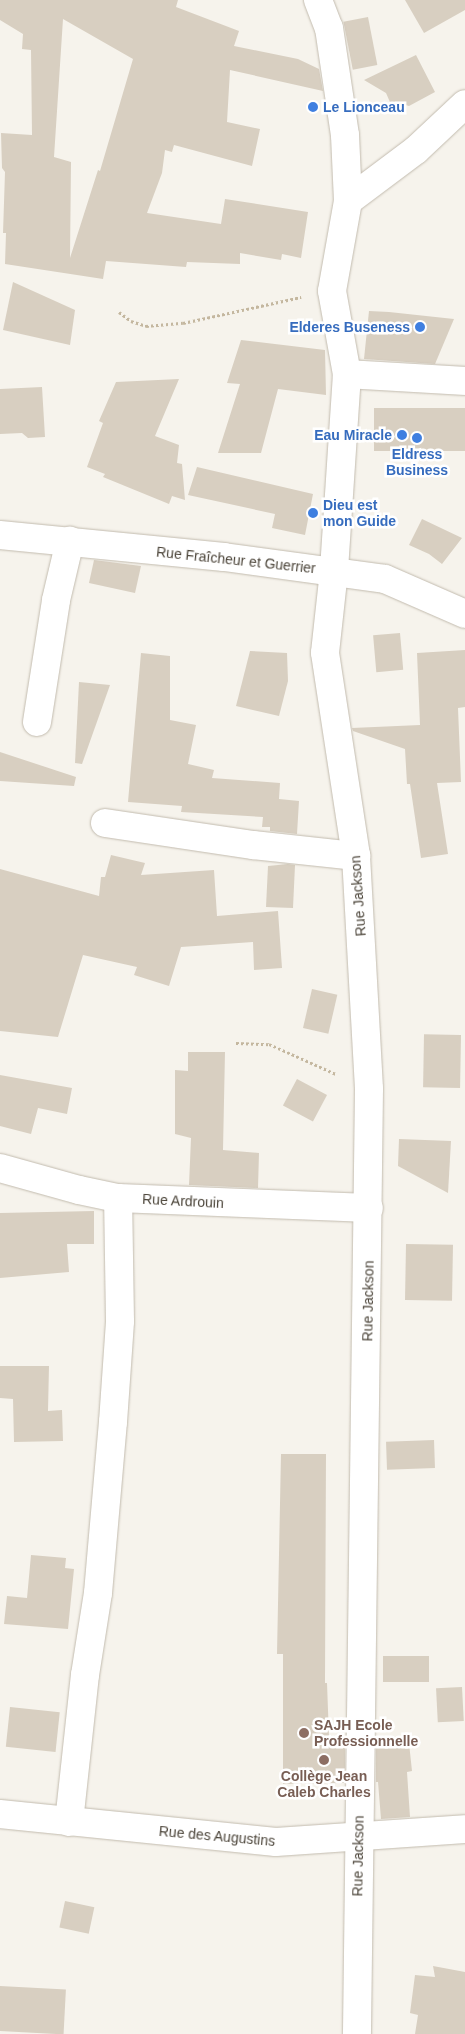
<!DOCTYPE html>
<meta charset="utf-8">
<style>
body{margin:0}
#map{position:relative;width:465px;height:2034px;overflow:hidden;background:#f6f3ec;font-family:Helvetica,sans-serif}
div>[style]{position:absolute}
.building>*{inset:0;background:#d8cfc1;transform-origin:0 0}
.path>*{height:3px;margin-top:-1.5px;transform-origin:0;background:repeating-linear-gradient(90deg,#c4b79f 0 2.5px,transparent 0 5px)}
.roads{filter:drop-shadow(0 0 1px #c2bbae) drop-shadow(0 0 1px #c2bbae)}
.minor>*{height:28px;margin:-14px;padding:0 14px;transform-origin:14px;border-radius:14px;background:#fff}
.dots>*{width:14px;height:14px;translate:-50% -50%;box-sizing:border-box;border:2px solid #fff;border-radius:50%}
span{translate:-50% -50%;white-space:nowrap;text-align:center;line-height:1.15;-webkit-text-stroke:5px #fff;paint-order:stroke}
.shop-label{font-size:14px;color:#366cbe;font-weight:700}
.left{translate:0 -50%;text-align:left}
.right{translate:-100% -50%;text-align:right}
.street-label{font-size:14px;color:#4b4439}
.education-label{font-size:14px;color:#785e54;font-weight:700}
</style>
<div id="map">
<div class="building">
<div style="clip-path:polygon(evenodd,0 0,178px 0,176px 7px,239px 31px,234px 46px,298px 59px,319px 69px,323px 91px,230px 70px,227px 122px,260px 129px,252px 166px,174px 145px,172px 152px,165px 150px,162px 173px,147px 213px,221px 224px,225px 199px,308px 212px,301px 258px,282px 254px,281px 260px,240px 253px,240px 264px,187px 262px,186px 267px,106px 261px,103px 279px,5px 264px,6px 233px,3px 233px,5px 172px,2px 168px,1px 133px,32px 135px,31px 50px,22px 49px,23px 34px,0 20px,0 0,63px 19px,133px 59px,100px 171px,98px 170px,70px 258px,71px 162px,54px 157px,63px 19px)"></div>
<div style="clip-path:polygon(405px 0,465px 0,465px 10px,424px 33px)"></div>
<div style="left:368px;top:17px;width:49px;height:25px;rotate:79deg"></div>
<div style="clip-path:polygon(416px 55px,435px 92px,409px 106px,402px 104px,393px 109px,386px 93px,364px 80px)"></div>
<div style="clip-path:polygon(13px 282px,75px 310px,70px 345px,3px 330px)"></div>
<div style="clip-path:polygon(369px 311px,389px 312px,454px 319px,435px 364px,364px 359px)"></div>
<div style="clip-path:polygon(241px 340px,325px 350px,326px 395px,278px 389px,261px 453px,218px 453px,240px 384px,227px 383px)"></div>
<div style="clip-path:polygon(179px 379px,155px 436px,179px 445px,177px 463px,182px 464px,185px 500px,172px 496px,169px 504px,103px 477px,105px 474px,87px 467px,103px 423px,99px 421px,116px 382px)"></div>
<div style="clip-path:polygon(42px 387px,45px 437px,28px 438px,22px 433px,0 434px,0 389px)"></div>
<div style="left:465px;top:408px;width:43px;height:91px;rotate:90deg"></div>
<div style="clip-path:polygon(197px 467px,313px 494px,305px 535px,272px 528px,275px 514px,188px 495px)"></div>
<div style="clip-path:polygon(422px 519px,462px 538px,442px 564px,429px 554px,409px 545px)"></div>
<div style="clip-path:polygon(94px 560px,141px 566px,135px 593px,89px 583px)"></div>
<div style="left:400px;top:633px;width:37px;height:27px;rotate:85deg"></div>
<div style="clip-path:polygon(465px 650px,465px 707px,458px 708px,461px 782px,437px 783px,448px 854px,421px 858px,410px 784px,407px 784px,405px 749px,353px 731px,352px 728px,420px 725px,417px 653px)"></div>
<div style="clip-path:polygon(250px 651px,287px 653px,288px 681px,279px 716px,236px 706px)"></div>
<div style="clip-path:polygon(141px 653px,170px 656px,170px 720px,196px 725px,188px 764px,214px 770px,212px 778px,280px 783px,279px 799px,299px 801px,297px 834px,270px 831px,270px 827px,262px 827px,263px 817px,181px 812px,182px 806px,128px 802px)"></div>
<div style="clip-path:polygon(79px 682px,110px 685px,82px 764px,75px 763px)"></div>
<div style="clip-path:polygon(0 752px,76px 777px,74px 786px,0 781px)"></div>
<div style="clip-path:polygon(111px 855px,145px 863px,141px 875px,214px 870px,217px 916px,278px 911px,282px 968px,254px 970px,253px 942px,181px 947px,169px 986px,134px 975px,137px 967px,83px 955px,58px 1037px,0 1031px,0 869px,99px 896px,101px 877px,105px 877px)"></div>
<div style="clip-path:polygon(288px 864px,295px 865px,293px 908px,266px 907px,268px 866px)"></div>
<div style="left:312px;top:989px;width:26px;height:40px;rotate:13deg"></div>
<div style="left:461px;top:1035px;width:53px;height:37px;rotate:91deg"></div>
<div style="clip-path:polygon(188px 1052px,225px 1052px,223px 1150px,259px 1153px,258px 1188px,189px 1185px,191px 1138px,175px 1134px,175px 1070px,188px 1071px)"></div>
<div style="clip-path:polygon(0 1075px,72px 1088px,67px 1114px,38px 1108px,31px 1134px,0 1126px)"></div>
<div style="left:297px;top:1079px;width:34px;height:30px;rotate:28deg"></div>
<div style="clip-path:polygon(399px 1139px,451px 1141px,448px 1193px,398px 1166px)"></div>
<div style="clip-path:polygon(94px 1211px,94px 1244px,67px 1244px,69px 1272px,0 1278px,0 1213px)"></div>
<div style="left:406px;top:1244px;width:47px;height:56px;rotate:1deg"></div>
<div style="clip-path:polygon(0 1366px,49px 1366px,48px 1411px,62px 1410px,63px 1441px,14px 1442px,13px 1399px,0 1398px)"></div>
<div style="left:434px;top:1440px;width:28px;height:48px;rotate:88deg"></div>
<div style="clip-path:polygon(281px 1454px,326px 1454px,325px 1683px,327px 1683px,329px 1737px,345px 1737px,345px 1783px,283px 1784px,283px 1654px,277px 1654px)"></div>
<div style="clip-path:polygon(31px 1555px,66px 1558px,65px 1568px,74px 1569px,68px 1629px,4px 1624px,7px 1596px,27px 1598px)"></div>
<div style="left:429px;top:1656px;width:26px;height:46px;rotate:90deg"></div>
<div style="left:462px;top:1687px;width:34px;height:26px;rotate:87deg"></div>
<div style="left:10px;top:1707px;width:50px;height:40px;rotate:6deg"></div>
<div style="clip-path:polygon(376px 1742px,409px 1743px,412px 1771px,407px 1772px,410px 1817px,381px 1819px,378px 1782px,376px 1782px)"></div>
<div style="left:65px;top:1901px;width:30px;height:27px;rotate:12deg"></div>
<div style="clip-path:polygon(433px 1966px,465px 1972px,465px 2034px,415px 2034px,418px 2015px,410px 2013px,415px 1975px,435px 1977px)"></div>
<div style="left:0;top:1986px;width:66px;height:45px;rotate:3deg"></div>
</div>
<div class="path">
<div style="left:119px;top:312px;width:15px;rotate:37deg"></div>
<div style="left:131px;top:321px;width:16px;rotate:18deg"></div>
<div style="left:146px;top:326px;width:37px;rotate:-5deg"></div>
<div style="left:183px;top:323px;width:121px;rotate:-12.4deg"></div>
<div style="left:236px;top:1043px;width:33px;rotate:2deg"></div>
<div style="left:269px;top:1044px;width:73px;rotate:24.1deg"></div>
</div>
<div class="roads">
<div class="minor">
<div style="left:318px;top:0;width:30px;rotate:69deg"></div>
<div style="left:329px;top:28px;width:108px;rotate:81.5deg"></div>
<div style="left:345px;top:135px;width:66px;rotate:87.4deg"></div>
<div style="left:348px;top:201px;width:91px;rotate:100.1deg"></div>
<div style="left:332px;top:291px;width:84px;rotate:79.8deg"></div>
<div style="left:347px;top:374px;width:197px;rotate:93.8deg"></div>
<div style="left:334px;top:571px;width:82px;rotate:96.3deg"></div>
<div style="left:325px;top:653px;width:205px;rotate:81.3deg"></div>
<div style="left:356px;top:856px;width:233px;rotate:86.8deg"></div>
<div style="left:369px;top:1089px;width:945px;rotate:90.73deg"></div>
<div style="left:348px;top:201px;width:85px;rotate:-36.9deg"></div>
<div style="left:416px;top:150px;width:67px;rotate:-43.2deg"></div>
<div style="left:347px;top:374px;width:118px;rotate:3.4deg"></div>
<div style="left:0;top:535px;width:225px;rotate:5.6deg"></div>
<div style="left:224px;top:557px;width:162px;rotate:7.8deg"></div>
<div style="left:385px;top:579px;width:87px;rotate:23.6deg"></div>
<div style="left:37px;top:722px;width:123px;rotate:-81.1deg"></div>
<div style="left:56px;top:600px;width:61px;rotate:-76.7deg"></div>
<div style="left:105px;top:823px;width:150px;rotate:8.5deg"></div>
<div style="left:253px;top:845px;width:104px;rotate:6.1deg"></div>
<div style="left:0;top:1168px;width:82px;rotate:15.6deg"></div>
<div style="left:79px;top:1190px;width:40px;rotate:12deg"></div>
<div style="left:118px;top:1198px;width:251px;rotate:2.3deg"></div>
<div style="left:0;top:1814px;width:277px;rotate:5.8deg"></div>
<div style="left:276px;top:1842px;width:189px;rotate:-3.9deg"></div>
<div style="left:69px;top:1822px;width:148px;rotate:-83.8deg"></div>
<div style="left:85px;top:1675px;width:83px;rotate:-81deg"></div>
<div style="left:98px;top:1593px;width:172px;rotate:-85deg"></div>
<div style="left:113px;top:1422px;width:101px;rotate:-86deg"></div>
<div style="left:120px;top:1321px;width:123px;rotate:-90.9deg"></div>
</div>
</div>
<div class="dots">
<div style="left:313px;top:107px;background:#3f7fe0"></div>
<div style="left:420px;top:327px;background:#3f7fe0"></div>
<div style="left:402px;top:435px;background:#3f7fe0"></div>
<div style="left:417px;top:438px;background:#3f7fe0"></div>
<div style="left:313px;top:513px;background:#3f7fe0"></div>
<div style="left:304px;top:1733px;background:#8d6e63"></div>
<div style="left:324px;top:1760px;background:#8d6e63"></div>
</div>
<div class="shop-label">
<span class="left" style="left:323px;top:107px">Le Lionceau</span>
<span class="right" style="left:410px;top:327px">Elderes Buseness</span>
<span class="right" style="left:392px;top:435px">Eau Miracle</span>
<span style="left:417px;top:462px">Eldress<br>Business</span>
<span class="left" style="left:323px;top:513px">Dieu est<br>mon Guide</span>
</div>
<div class="street-label">
<span style="left:236px;top:560px;rotate:6deg">Rue Fraîcheur et Guerrier</span>
<span style="left:358px;top:896px;rotate:-94deg">Rue Jackson</span>
<span style="left:183px;top:1201px;rotate:3deg">Rue Ardrouin</span>
<span style="left:368px;top:1301px;rotate:-89deg">Rue Jackson</span>
<span style="left:217px;top:1836px;rotate:5deg">Rue des Augustins</span>
<span style="left:358px;top:1856px;rotate:-89deg">Rue Jackson</span>
</div>
<div class="education-label">
<span class="left" style="left:314px;top:1733px">SAJH Ecole<br>Professionnelle</span>
<span style="left:324px;top:1784px">Collège Jean<br>Caleb Charles</span>
</div>
</div>
